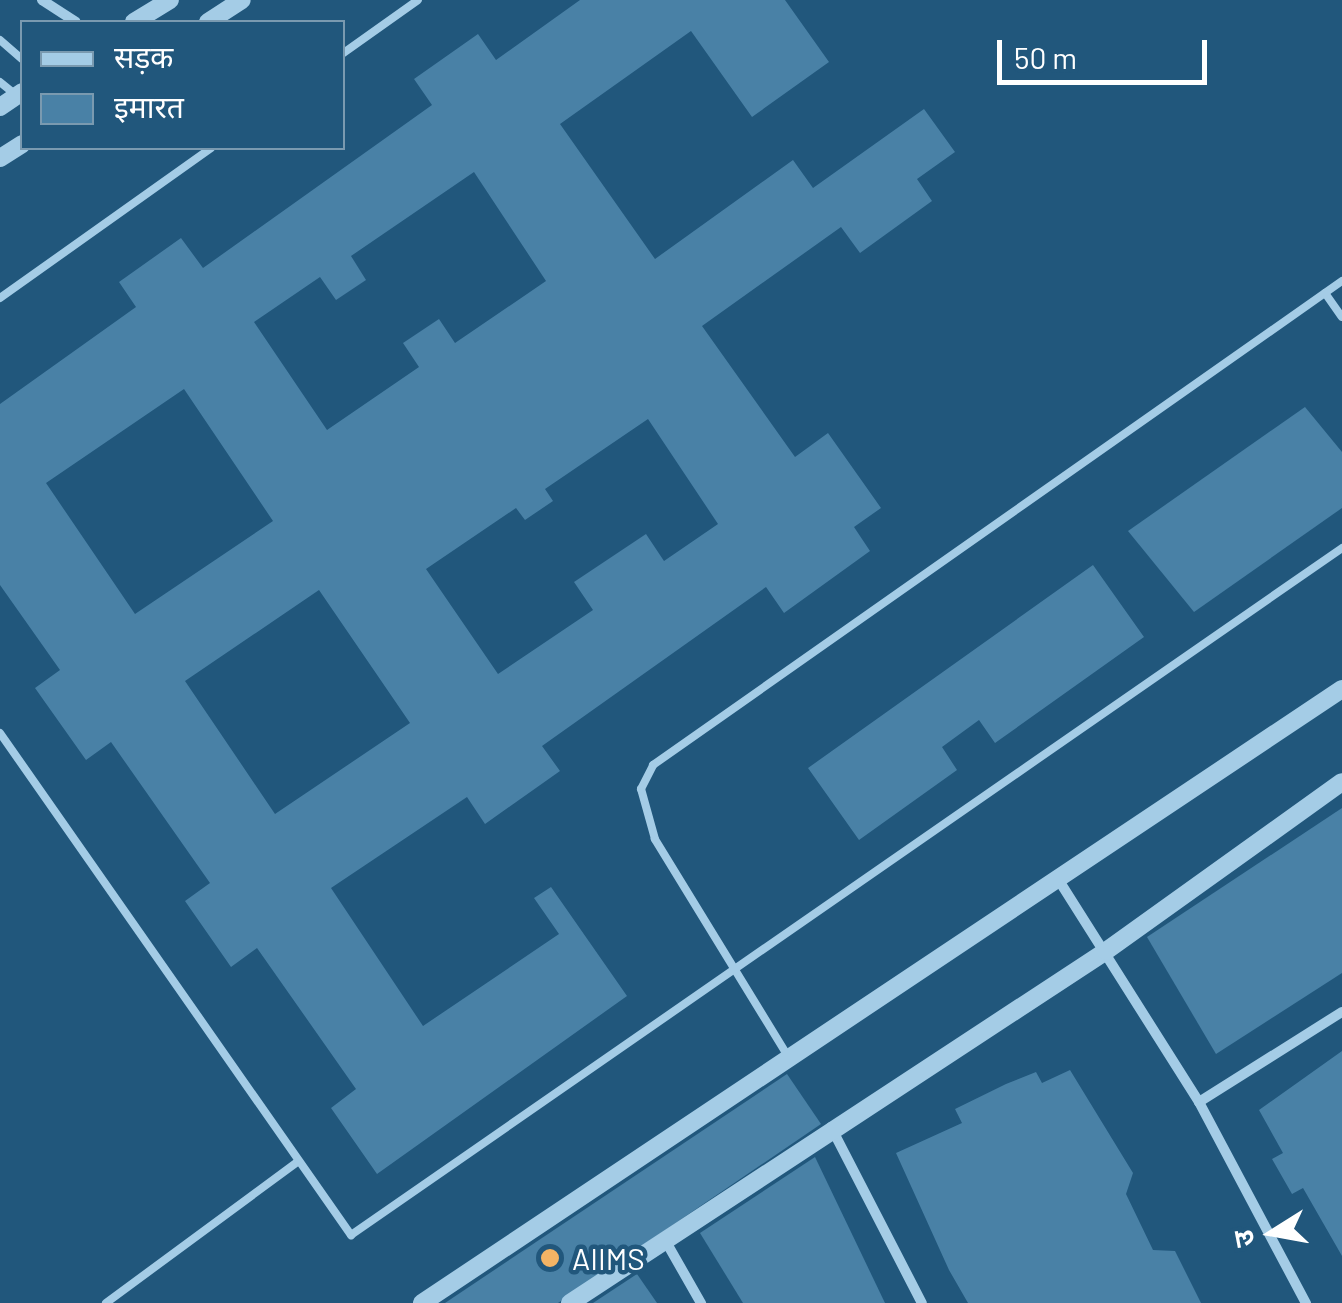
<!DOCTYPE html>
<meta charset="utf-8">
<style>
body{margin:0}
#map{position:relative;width:1342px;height:1303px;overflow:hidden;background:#21577c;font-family:Barlow,"Noto Sans Devanagari",sans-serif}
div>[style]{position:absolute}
.building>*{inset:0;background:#4981a6}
.service>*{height:8px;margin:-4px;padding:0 4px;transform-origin:4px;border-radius:4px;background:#a4cce6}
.minor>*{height:10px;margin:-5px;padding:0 5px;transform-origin:5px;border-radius:5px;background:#a4cce6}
.tertiary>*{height:18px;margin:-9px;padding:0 9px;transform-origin:9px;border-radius:9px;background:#a4cce6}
.dots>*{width:28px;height:28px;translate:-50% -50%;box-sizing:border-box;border:5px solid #21577c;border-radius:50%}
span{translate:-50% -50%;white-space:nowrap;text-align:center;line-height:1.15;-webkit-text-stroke:9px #21577c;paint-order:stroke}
.poi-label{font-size:30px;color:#fff}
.left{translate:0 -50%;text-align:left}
.legend{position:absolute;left:20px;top:20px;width:325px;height:130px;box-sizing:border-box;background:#21577c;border:2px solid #7a9ab0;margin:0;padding:12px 18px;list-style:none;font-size:30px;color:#fff}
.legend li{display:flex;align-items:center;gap:20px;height:50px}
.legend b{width:50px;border:2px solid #7a9ab0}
.north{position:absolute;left:1222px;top:1183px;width:100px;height:100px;-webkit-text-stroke:8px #21577c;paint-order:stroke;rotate:259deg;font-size:28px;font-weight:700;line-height:40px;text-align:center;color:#fff}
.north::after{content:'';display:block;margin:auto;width:35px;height:45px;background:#fff;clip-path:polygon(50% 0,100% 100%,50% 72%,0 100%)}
.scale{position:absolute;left:997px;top:40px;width:210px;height:45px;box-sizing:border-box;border:5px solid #fff;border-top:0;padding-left:12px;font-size:30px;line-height:35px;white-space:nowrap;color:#fff;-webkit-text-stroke:8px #21577c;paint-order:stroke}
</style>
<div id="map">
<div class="building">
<div style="clip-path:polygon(evenodd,580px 0,785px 0,829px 62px,752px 117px,691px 31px,560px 124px,655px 259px,793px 160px,813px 188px,924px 109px,955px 152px,917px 179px,932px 201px,860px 253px,841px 227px,702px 326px,795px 457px,828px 433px,881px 508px,854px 527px,870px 551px,784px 613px,766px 587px,542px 746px,560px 771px,485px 824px,467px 797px,331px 888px,423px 1026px,559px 934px,534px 898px,551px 887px,627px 996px,377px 1174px,331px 1108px,356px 1089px,257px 948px,231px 967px,185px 901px,210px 883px,111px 742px,86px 760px,35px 688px,60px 670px,0 585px,0 404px,136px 307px,119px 282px,181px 238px,203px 268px,432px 105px,414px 79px,478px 34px,496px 60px,580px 0,474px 172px,546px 281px,455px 343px,439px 319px,403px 343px,419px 367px,327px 430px,254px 322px,320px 277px,336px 300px,366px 280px,351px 256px,474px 172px,580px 0,184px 389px,273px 521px,135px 614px,46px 483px,184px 389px,580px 0,648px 419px,718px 524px,664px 561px,646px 534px,574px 582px,593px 610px,498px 674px,426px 569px,516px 508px,525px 520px,553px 501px,545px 489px,648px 419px,580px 0,319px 590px,410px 723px,275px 814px,185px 681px,319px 590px)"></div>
<div style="clip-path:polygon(1305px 407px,1342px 452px,1342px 508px,1194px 612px,1128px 531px)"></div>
<div style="clip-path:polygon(1093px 565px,1144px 637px,995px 743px,979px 720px,942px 747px,957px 770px,859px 840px,808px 768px)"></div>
<div style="clip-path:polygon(1342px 808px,1342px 973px,1216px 1054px,1147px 937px)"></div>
<div style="clip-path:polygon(1342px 1051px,1342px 1256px,1303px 1188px,1292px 1194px,1272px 1159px,1283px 1153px,1259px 1110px)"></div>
<div style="clip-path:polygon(1070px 1070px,1133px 1173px,1126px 1194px,1153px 1250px,1175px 1251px,1201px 1303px,968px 1303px,949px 1270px,896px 1153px,962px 1123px,955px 1109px,1006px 1084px,1036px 1072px,1042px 1083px)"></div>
<div style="clip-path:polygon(787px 1074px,821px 1124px,558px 1303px,445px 1303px)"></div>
<div style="clip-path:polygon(815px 1157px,885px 1303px,743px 1303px,700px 1233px)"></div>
<div style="clip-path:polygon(637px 1274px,657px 1303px,593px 1303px)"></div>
</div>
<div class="service">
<div style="left:0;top:40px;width:29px;rotate:41deg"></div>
<div style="left:342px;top:54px;width:93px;rotate:-35.4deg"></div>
<div style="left:0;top:82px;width:22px;rotate:39deg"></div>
<div style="left:1325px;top:293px;width:29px;rotate:55deg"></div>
<div style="left:0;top:298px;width:259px;rotate:-35.4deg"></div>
<div style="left:0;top:733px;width:613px;rotate:55.04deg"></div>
<div style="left:351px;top:1235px;width:1206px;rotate:-34.73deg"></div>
<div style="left:789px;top:1058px;width:257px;rotate:-121.5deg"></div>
<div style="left:655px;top:839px;width:52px;rotate:-105.6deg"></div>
<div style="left:641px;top:789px;width:27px;rotate:-63deg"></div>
<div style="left:653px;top:765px;width:842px;rotate:-35.09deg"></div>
<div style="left:106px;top:1303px;width:236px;rotate:-36.4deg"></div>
</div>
<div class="minor">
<div style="left:42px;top:0;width:40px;rotate:32.9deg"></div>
<div style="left:1058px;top:879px;width:264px;rotate:57.7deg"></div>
<div style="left:1199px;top:1102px;width:228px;rotate:62deg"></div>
<div style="left:1199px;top:1102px;width:169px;rotate:-32.2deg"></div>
<div style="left:831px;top:1127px;width:198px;rotate:62.7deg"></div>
<div style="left:665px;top:1240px;width:73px;rotate:60.3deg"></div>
</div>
<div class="tertiary">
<div style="left:134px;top:22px;width:42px;rotate:-31.4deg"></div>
<div style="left:208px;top:22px;width:40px;rotate:-32.9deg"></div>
<div style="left:0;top:107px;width:27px;rotate:-34deg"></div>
<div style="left:0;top:158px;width:26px;rotate:-32deg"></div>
<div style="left:422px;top:1303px;width:1106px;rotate:-33.72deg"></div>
<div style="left:570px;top:1303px;width:641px;rotate:-33.29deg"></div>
<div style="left:1106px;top:951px;width:290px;rotate:-35.6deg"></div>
</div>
<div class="dots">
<div style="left:550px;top:1258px;background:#f3b465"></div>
</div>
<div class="poi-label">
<span class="left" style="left:572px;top:1258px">AIIMS</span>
</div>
<ul class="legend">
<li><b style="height:12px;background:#a4cce6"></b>सड़क</li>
<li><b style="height:28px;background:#4981a6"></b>इमारत</li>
</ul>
<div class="north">उ</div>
<div class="scale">50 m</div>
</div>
